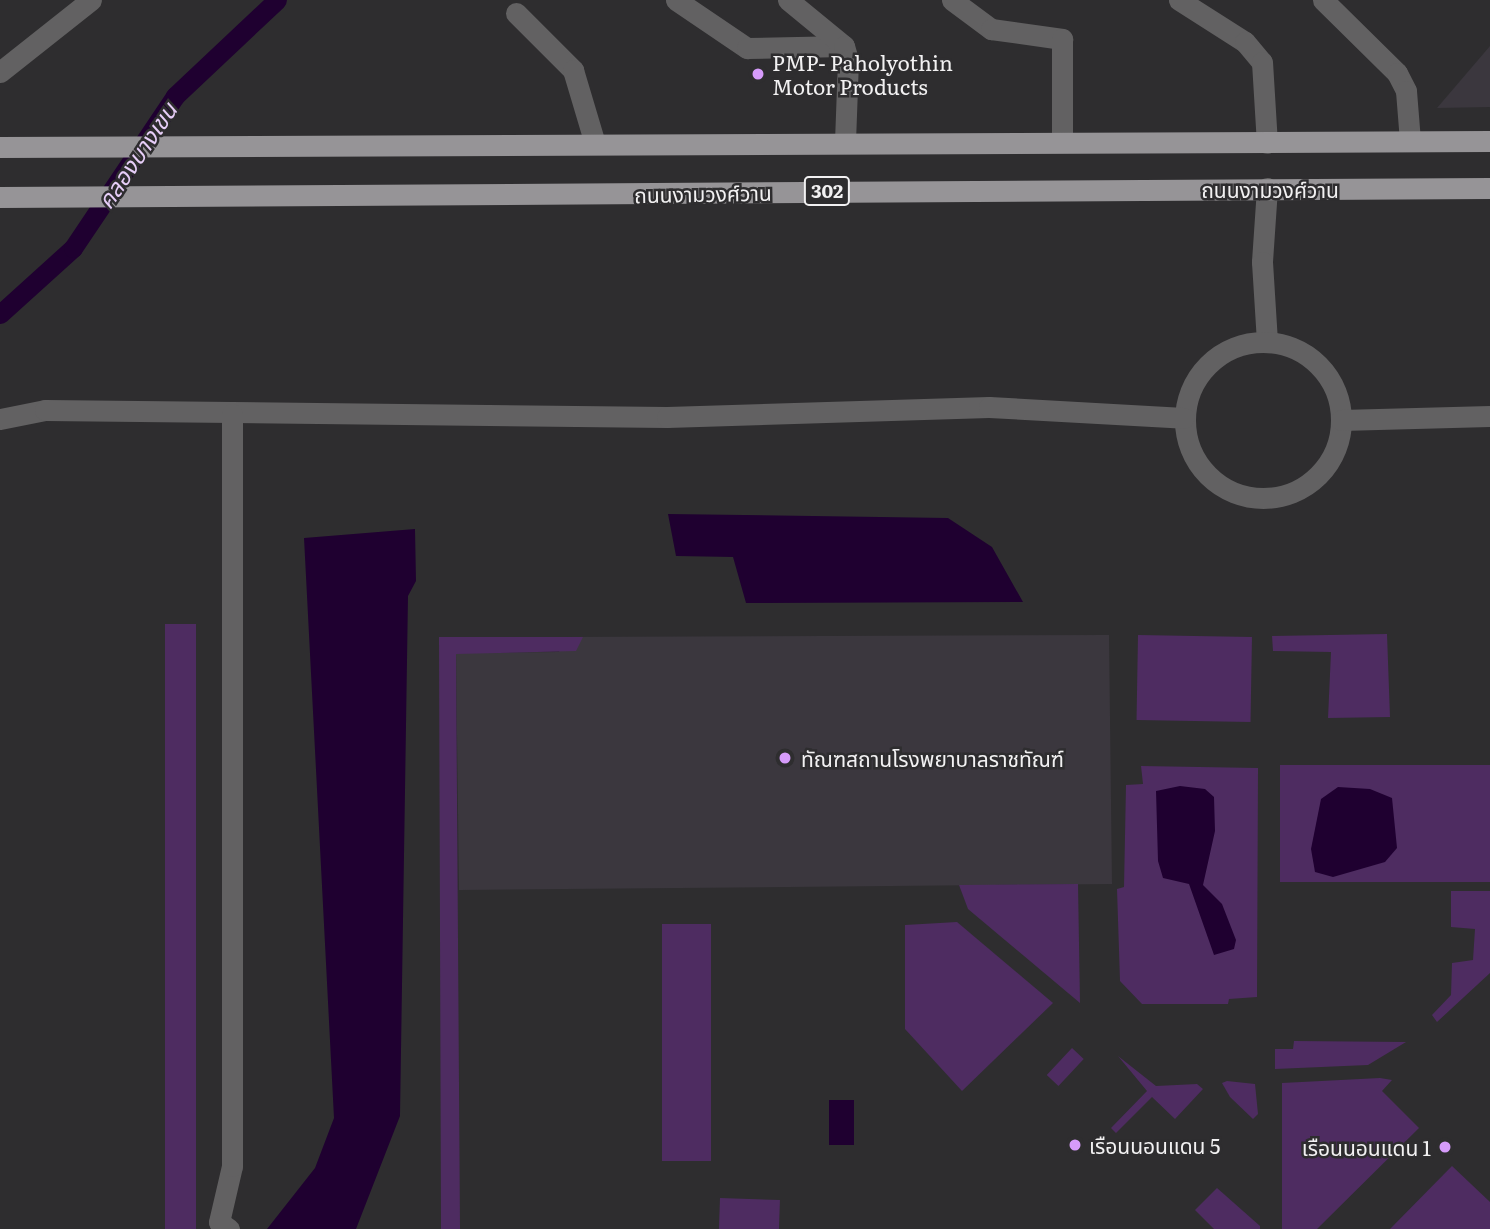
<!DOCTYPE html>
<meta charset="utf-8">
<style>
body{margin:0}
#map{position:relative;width:1490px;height:1229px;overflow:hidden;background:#2e2d2f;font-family:Literata,"Noto Sans Thai",serif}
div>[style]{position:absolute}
.built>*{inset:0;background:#3b373e}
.green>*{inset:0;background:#4e2c61;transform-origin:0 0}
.water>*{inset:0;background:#1f0030;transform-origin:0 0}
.canal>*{height:19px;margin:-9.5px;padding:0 9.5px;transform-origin:9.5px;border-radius:9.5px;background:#1f0030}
.minor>*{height:21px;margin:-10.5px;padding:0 10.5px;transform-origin:10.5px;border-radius:10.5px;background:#626162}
.minor>.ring{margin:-10.5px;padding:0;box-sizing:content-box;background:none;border:21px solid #626162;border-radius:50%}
.major>*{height:21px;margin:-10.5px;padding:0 10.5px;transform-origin:10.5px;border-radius:10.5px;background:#969497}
.dots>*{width:19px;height:19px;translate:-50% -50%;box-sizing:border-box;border:4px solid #2e2d2f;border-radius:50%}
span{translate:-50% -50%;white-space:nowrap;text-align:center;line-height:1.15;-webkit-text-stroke:5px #2e2d2f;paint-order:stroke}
.shield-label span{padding:2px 5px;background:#2e2d2f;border:2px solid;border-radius:5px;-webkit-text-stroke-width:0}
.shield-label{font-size:19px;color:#f2f1f2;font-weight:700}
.poi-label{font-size:21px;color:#f2f1f2}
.left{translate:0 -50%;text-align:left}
.right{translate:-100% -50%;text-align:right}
.street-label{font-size:21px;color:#f2f1f2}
.water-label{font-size:23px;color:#e7cef8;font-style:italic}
</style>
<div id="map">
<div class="built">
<div style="clip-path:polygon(1490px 46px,1490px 107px,1437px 108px)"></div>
<div style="clip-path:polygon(1109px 635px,1112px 884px,459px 890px,456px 653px,559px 652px,560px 637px)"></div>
</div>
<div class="green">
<div style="left:196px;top:624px;width:605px;height:31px;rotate:90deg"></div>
<div style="clip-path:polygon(1387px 634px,1390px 717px,1328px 718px,1331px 652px,1273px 651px,1272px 636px)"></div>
<div style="left:1138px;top:635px;width:114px;height:85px;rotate:1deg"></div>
<div style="clip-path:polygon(439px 637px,583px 637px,576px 651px,456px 654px,460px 1229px,441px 1229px)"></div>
<div style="left:1490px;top:765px;width:117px;height:210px;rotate:90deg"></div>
<div style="clip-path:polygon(1141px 766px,1258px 768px,1257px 997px,1229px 999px,1228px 1004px,1142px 1004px,1120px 981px,1117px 889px,1124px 887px,1126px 785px,1143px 784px)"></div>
<div style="clip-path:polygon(1078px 884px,1080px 1003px,968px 909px,959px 885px)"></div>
<div style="clip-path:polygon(1451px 891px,1490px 891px,1490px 973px,1437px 1022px,1432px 1015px,1451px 995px,1452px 963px,1473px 960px,1475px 929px,1451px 927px)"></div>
<div style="clip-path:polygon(957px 922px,1053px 1003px,962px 1091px,905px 1029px,905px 925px)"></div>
<div style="left:662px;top:924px;width:49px;height:237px"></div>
<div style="clip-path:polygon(1294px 1041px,1406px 1042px,1368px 1065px,1275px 1069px,1275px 1049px,1293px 1049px)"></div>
<div style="left:1072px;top:1048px;width:16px;height:37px;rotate:43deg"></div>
<div style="clip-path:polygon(1118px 1056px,1156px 1086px,1197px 1084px,1203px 1089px,1175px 1119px,1152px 1097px,1116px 1133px,1111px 1128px,1147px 1091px)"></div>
<div style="clip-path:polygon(1380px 1078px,1392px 1080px,1382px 1091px,1419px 1128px,1317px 1229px,1282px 1229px,1282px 1083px)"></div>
<div style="clip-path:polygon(1227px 1081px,1255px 1084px,1258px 1114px,1253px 1119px,1230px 1097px,1222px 1083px)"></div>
<div style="clip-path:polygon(1452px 1166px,1490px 1202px,1490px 1229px,1390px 1229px)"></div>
<div style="clip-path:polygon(1217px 1188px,1260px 1226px,1260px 1229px,1214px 1229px,1195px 1210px)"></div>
<div style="left:720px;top:1198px;width:60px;height:31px;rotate:2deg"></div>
</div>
<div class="water">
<div style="clip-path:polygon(668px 514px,948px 518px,992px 547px,1023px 602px,746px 603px,733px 557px,676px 556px)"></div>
<div style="clip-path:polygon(415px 529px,416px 581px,408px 596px,400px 1116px,356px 1229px,267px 1229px,315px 1168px,334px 1118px,304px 538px)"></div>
<div style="clip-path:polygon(1180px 786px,1205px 789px,1214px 797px,1215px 831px,1203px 885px,1222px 904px,1236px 940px,1234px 949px,1214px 955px,1189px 884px,1163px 878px,1158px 861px,1156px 791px)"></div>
<div style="clip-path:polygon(1338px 787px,1370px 789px,1392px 798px,1397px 848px,1385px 862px,1333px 877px,1315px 872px,1311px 849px,1321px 799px)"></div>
<div style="left:829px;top:1100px;width:25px;height:45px"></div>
</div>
<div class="canal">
<div style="left:0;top:314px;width:98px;rotate:-42.1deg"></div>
<div style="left:73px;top:248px;width:183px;rotate:-56.1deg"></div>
<div style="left:175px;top:96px;width:140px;rotate:-43.3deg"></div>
</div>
<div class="minor">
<div style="left:676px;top:0;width:86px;rotate:34.1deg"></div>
<div style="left:747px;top:48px;width:97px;rotate:-1.2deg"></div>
<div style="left:788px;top:0;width:72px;rotate:39.4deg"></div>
<div style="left:844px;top:46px;width:15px;rotate:74deg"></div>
<div style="left:848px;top:60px;width:82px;rotate:92.1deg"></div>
<div style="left:952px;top:0;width:49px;rotate:36.6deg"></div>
<div style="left:991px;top:29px;width:72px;rotate:8deg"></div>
<div style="left:1062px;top:39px;width:102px;rotate:90deg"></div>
<div style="left:1179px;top:0;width:78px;rotate:32.5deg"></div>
<div style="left:1245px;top:42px;width:26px;rotate:50deg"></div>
<div style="left:1262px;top:62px;width:81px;rotate:86.5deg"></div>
<div style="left:1323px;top:0;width:104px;rotate:44.6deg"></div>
<div style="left:1397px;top:73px;width:20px;rotate:63deg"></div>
<div style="left:1406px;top:91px;width:50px;rotate:85.4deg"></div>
<div style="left:516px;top:13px;width:81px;rotate:45deg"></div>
<div style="left:573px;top:70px;width:77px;rotate:73.4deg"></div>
<div style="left:0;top:72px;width:116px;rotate:-38.4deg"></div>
<div style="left:1267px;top:188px;width:74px;rotate:93.9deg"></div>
<div style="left:1262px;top:262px;width:80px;rotate:86.4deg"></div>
<div class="ring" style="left:1185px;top:342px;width:135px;height:135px"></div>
<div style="left:0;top:419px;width:46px;rotate:-11.3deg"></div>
<div style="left:45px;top:410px;width:622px;rotate:0.64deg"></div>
<div style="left:667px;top:417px;width:322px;rotate:-1.8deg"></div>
<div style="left:989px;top:407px;width:195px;rotate:3.2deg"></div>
<div style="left:1341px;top:420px;width:149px;rotate:-1.5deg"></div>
<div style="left:229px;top:1229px;width:12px;rotate:-145deg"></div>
<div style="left:219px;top:1222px;width:57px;rotate:-76.9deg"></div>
<div style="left:232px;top:1166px;width:752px;rotate:-90deg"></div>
</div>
<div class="major">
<div style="left:0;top:147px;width:1490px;rotate:-0.23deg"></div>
<div style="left:0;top:197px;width:1490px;rotate:-0.35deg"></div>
</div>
<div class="dots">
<div style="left:758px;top:74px;background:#d69bfa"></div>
<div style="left:785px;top:758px;background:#d69bfa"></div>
<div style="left:1075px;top:1145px;background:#d69bfa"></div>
<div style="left:1445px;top:1147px;background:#d69bfa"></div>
</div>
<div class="shield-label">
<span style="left:827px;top:191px">302</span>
</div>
<div class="poi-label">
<span class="left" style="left:772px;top:74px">PMP- Paholyothin<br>Motor Products</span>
<span class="left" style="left:801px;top:758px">ทัณฑสถานโรงพยาบาลราชทัณฑ์</span>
<span class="left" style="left:1089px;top:1145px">เรือนนอนแดน 5</span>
<span class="right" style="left:1431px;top:1147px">เรือนนอนแดน 1</span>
</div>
<div class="street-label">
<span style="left:1270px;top:189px">ถนนงามวงศ์วาน</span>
<span style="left:703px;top:193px;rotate:-1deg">ถนนงามวงศ์วาน</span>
</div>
<div class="water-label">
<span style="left:136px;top:155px;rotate:-56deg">คลองบางเขน</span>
</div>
</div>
